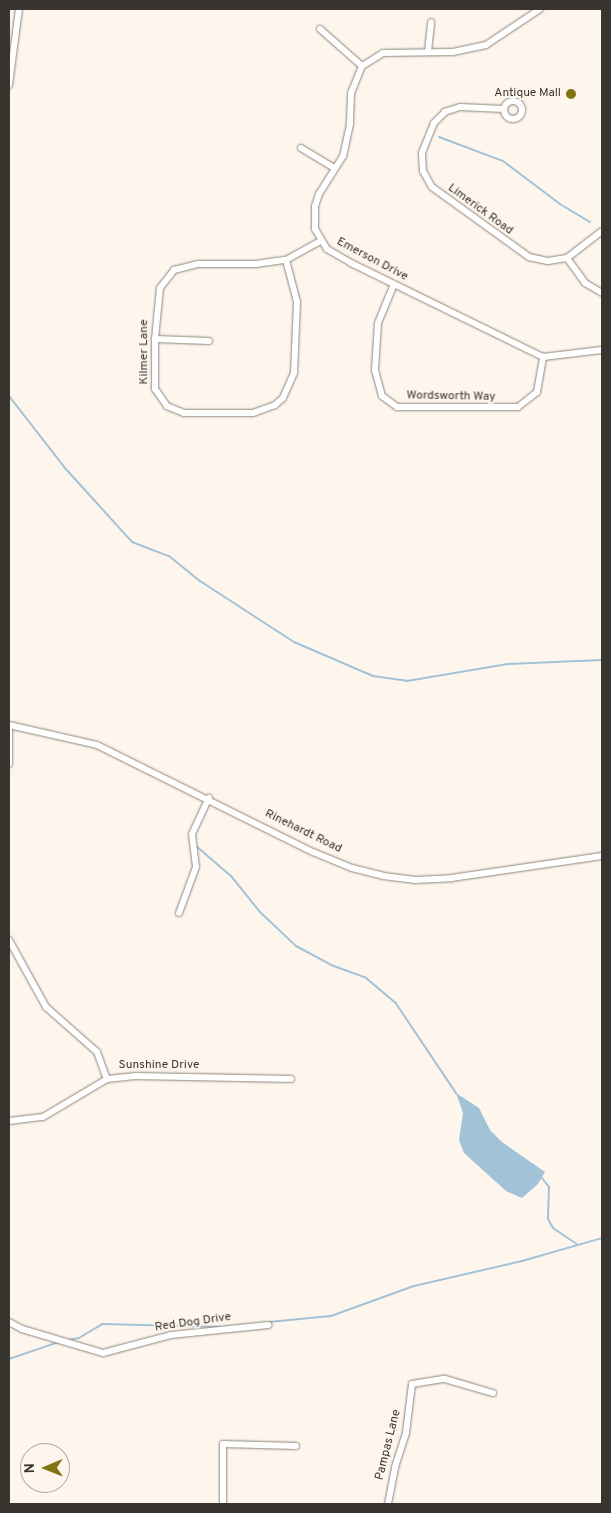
<!DOCTYPE html>
<style>
body{margin:0}
#map{position:relative;width:611px;height:1513px;overflow:hidden;background:#fef6ed;font-family:Overpass,sans-serif}
div>[style]{position:absolute}
.water>*{inset:0;background:#a2c2d7}
.stream>*{height:2px;margin:-1px;padding:0 1px;transform-origin:1px;border-radius:1px;background:#a2c2d7}
.roads{filter:drop-shadow(0 0 1px #8d857b) drop-shadow(0 0 1px #8d857b)}
.minor>*{height:6px;margin:-3px;padding:0 3px;transform-origin:3px;border-radius:3px;background:#fff}
.minor>.ring{margin:-3px;padding:0;box-sizing:content-box;background:none;border:6px solid #fff;border-radius:50%}
.dots>*{width:14px;height:14px;translate:-50% -50%;box-sizing:border-box;border:2px solid #fef6ed;border-radius:50%}
span{translate:-50% -50%;white-space:nowrap;text-align:center;line-height:1.15;-webkit-text-stroke:4px #fef6ed;paint-order:stroke}
.poi-label{font-size:12px;color:#383430}
.right{translate:-100% -50%;text-align:right}
.street-label{font-size:12px;color:#383430}
.frame{position:absolute;inset:0;border:10px solid #383430;pointer-events:none}
.north{position:absolute;left:20px;top:1443px;width:50px;height:50px;box-sizing:border-box;background:#fef6ed;border:1px solid #afa8a1;border-radius:50%;rotate:269deg;font-size:14px;font-weight:700;line-height:20px;text-align:center;color:#383430}
.north::after{content:'';display:block;margin:auto;width:18px;height:22px;background:#817314;clip-path:polygon(50% 0,100% 100%,50% 72%,0 100%)}
</style>
<div id="map">
<div class="water">
<div style="clip-path:polygon(456px 1093px,479px 1108px,490px 1130px,502px 1142px,545px 1172px,538px 1184px,522px 1198px,506px 1191px,464px 1153px,459px 1140px,463px 1113px)"></div>
</div>
<div class="stream">
<div style="left:439px;top:137px;width:68px;rotate:20.6deg"></div>
<div style="left:503px;top:161px;width:71px;rotate:37deg"></div>
<div style="left:560px;top:204px;width:35px;rotate:31deg"></div>
<div style="left:9px;top:396px;width:91px;rotate:52.1deg"></div>
<div style="left:65px;top:468px;width:100px;rotate:47.8deg"></div>
<div style="left:132px;top:542px;width:40px;rotate:21deg"></div>
<div style="left:169px;top:556px;width:40px;rotate:39deg"></div>
<div style="left:200px;top:581px;width:112px;rotate:33deg"></div>
<div style="left:294px;top:642px;width:86px;rotate:23.3deg"></div>
<div style="left:373px;top:676px;width:34px;rotate:8deg"></div>
<div style="left:407px;top:681px;width:102px;rotate:-9.6deg"></div>
<div style="left:508px;top:664px;width:94px;rotate:-2.4deg"></div>
<div style="left:196px;top:846px;width:46px;rotate:40.6deg"></div>
<div style="left:231px;top:876px;width:46px;rotate:51.1deg"></div>
<div style="left:260px;top:912px;width:50px;rotate:43.4deg"></div>
<div style="left:296px;top:946px;width:40px;rotate:28deg"></div>
<div style="left:331px;top:965px;width:37px;rotate:20deg"></div>
<div style="left:366px;top:978px;width:38px;rotate:40deg"></div>
<div style="left:395px;top:1002px;width:110px;rotate:56.2deg"></div>
<div style="left:542px;top:1178px;width:11px;rotate:52deg"></div>
<div style="left:549px;top:1187px;width:32px;rotate:92deg"></div>
<div style="left:548px;top:1219px;width:10px;rotate:61deg"></div>
<div style="left:553px;top:1228px;width:29px;rotate:34deg"></div>
<div style="left:269px;top:1322px;width:62px;rotate:-5.5deg"></div>
<div style="left:331px;top:1316px;width:88px;rotate:-19.9deg"></div>
<div style="left:414px;top:1286px;width:111px;rotate:-13deg"></div>
<div style="left:522px;top:1261px;width:83px;rotate:-16deg"></div>
<div style="left:68px;top:1340px;width:11px;rotate:-10deg"></div>
<div style="left:79px;top:1338px;width:27px;rotate:-31deg"></div>
<div style="left:102px;top:1324px;width:120px;rotate:1.4deg"></div>
<div style="left:9px;top:1359px;width:53px;rotate:-18.8deg"></div>
</div>
<div class="roads">
<div class="minor">
<div style="left:540px;top:9px;width:65px;rotate:146.3deg"></div>
<div style="left:486px;top:45px;width:35px;rotate:168deg"></div>
<div style="left:452px;top:52px;width:69px;rotate:179.2deg"></div>
<div style="left:383px;top:53px;width:25px;rotate:148deg"></div>
<div style="left:362px;top:66px;width:29px;rotate:112deg"></div>
<div style="left:351px;top:93px;width:31px;rotate:92deg"></div>
<div style="left:350px;top:124px;width:33px;rotate:102deg"></div>
<div style="left:343px;top:156px;width:45px;rotate:122.3deg"></div>
<div style="left:319px;top:194px;width:13px;rotate:108deg"></div>
<div style="left:315px;top:206px;width:23px;rotate:90deg"></div>
<div style="left:315px;top:229px;width:23px;rotate:59deg"></div>
<div style="left:327px;top:249px;width:28px;rotate:30deg"></div>
<div style="left:351px;top:263px;width:214px;rotate:26.1deg"></div>
<div style="left:543px;top:357px;width:59px;rotate:-6.8deg"></div>
<div style="left:320px;top:29px;width:56px;rotate:41.4deg"></div>
<div style="left:428px;top:52px;width:30px;rotate:-84deg"></div>
<div style="left:9px;top:85px;width:77px;rotate:-82.5deg"></div>
<div class="ring" style="left:504px;top:101px;width:12px;height:12px"></div>
<div style="left:504px;top:109px;width:44px;rotate:-177.4deg"></div>
<div style="left:460px;top:107px;width:16px;rotate:162deg"></div>
<div style="left:445px;top:112px;width:16px;rotate:135deg"></div>
<div style="left:434px;top:123px;width:32px;rotate:112deg"></div>
<div style="left:422px;top:153px;width:18px;rotate:87deg"></div>
<div style="left:423px;top:171px;width:18px;rotate:61deg"></div>
<div style="left:432px;top:187px;width:120px;rotate:35.8deg"></div>
<div style="left:529px;top:257px;width:19px;rotate:12deg"></div>
<div style="left:548px;top:261px;width:19px;rotate:-9deg"></div>
<div style="left:567px;top:258px;width:44px;rotate:-37.6deg"></div>
<div style="left:301px;top:148px;width:39px;rotate:31deg"></div>
<div style="left:567px;top:258px;width:31px;rotate:54deg"></div>
<div style="left:585px;top:283px;width:20px;rotate:30deg"></div>
<div style="left:286px;top:260px;width:43px;rotate:75.3deg"></div>
<div style="left:297px;top:302px;width:71px;rotate:92.4deg"></div>
<div style="left:294px;top:373px;width:27px;rotate:114deg"></div>
<div style="left:283px;top:398px;width:11px;rotate:139deg"></div>
<div style="left:275px;top:405px;width:23px;rotate:160deg"></div>
<div style="left:253px;top:413px;width:69px;rotate:180deg"></div>
<div style="left:184px;top:413px;width:18px;rotate:-158deg"></div>
<div style="left:167px;top:406px;width:21px;rotate:-125deg"></div>
<div style="left:155px;top:389px;width:50px;rotate:-90deg"></div>
<div style="left:155px;top:339px;width:51px;rotate:-84.4deg"></div>
<div style="left:160px;top:288px;width:23px;rotate:-52deg"></div>
<div style="left:174px;top:270px;width:25px;rotate:-14deg"></div>
<div style="left:198px;top:264px;width:58px"></div>
<div style="left:256px;top:264px;width:30px;rotate:-8deg"></div>
<div style="left:286px;top:260px;width:39px;rotate:-29deg"></div>
<div style="left:394px;top:284px;width:42px;rotate:112.3deg"></div>
<div style="left:378px;top:323px;width:47px;rotate:93.7deg"></div>
<div style="left:375px;top:370px;width:27px;rotate:75deg"></div>
<div style="left:382px;top:396px;width:19px;rotate:36deg"></div>
<div style="left:397px;top:407px;width:121px"></div>
<div style="left:518px;top:407px;width:24px;rotate:-38deg"></div>
<div style="left:537px;top:392px;width:36px;rotate:-80deg"></div>
<div style="left:155px;top:339px;width:54px;rotate:2.1deg"></div>
<div style="left:9px;top:725px;width:90px;rotate:12.8deg"></div>
<div style="left:97px;top:745px;width:241px;rotate:26.4deg"></div>
<div style="left:313px;top:852px;width:42px;rotate:22.3deg"></div>
<div style="left:352px;top:868px;width:32px;rotate:14deg"></div>
<div style="left:383px;top:876px;width:33px;rotate:7deg"></div>
<div style="left:416px;top:880px;width:35px;rotate:-3deg"></div>
<div style="left:451px;top:878px;width:153px;rotate:-8.3deg"></div>
<div style="left:9px;top:764px;width:38px;rotate:-90deg"></div>
<div style="left:179px;top:913px;width:49px;rotate:-69.7deg"></div>
<div style="left:196px;top:867px;width:33px;rotate:-97deg"></div>
<div style="left:192px;top:834px;width:40px;rotate:-65deg"></div>
<div style="left:9px;top:940px;width:77px;rotate:61.1deg"></div>
<div style="left:46px;top:1007px;width:68px;rotate:41.4deg"></div>
<div style="left:97px;top:1052px;width:29px;rotate:70deg"></div>
<div style="left:9px;top:1121px;width:34px;rotate:-7deg"></div>
<div style="left:43px;top:1117px;width:74px;rotate:-30.7deg"></div>
<div style="left:107px;top:1079px;width:30px;rotate:-6deg"></div>
<div style="left:137px;top:1076px;width:154px;rotate:1.1deg"></div>
<div style="left:9px;top:1322px;width:15px;rotate:28deg"></div>
<div style="left:22px;top:1329px;width:84px;rotate:16.5deg"></div>
<div style="left:103px;top:1353px;width:70px;rotate:-14.8deg"></div>
<div style="left:171px;top:1335px;width:98px;rotate:-5.9deg"></div>
<div style="left:223px;top:1504px;width:60px;rotate:-90deg"></div>
<div style="left:223px;top:1444px;width:73px;rotate:1.6deg"></div>
<div style="left:388px;top:1504px;width:38px;rotate:-79deg"></div>
<div style="left:395px;top:1467px;width:36px;rotate:-72deg"></div>
<div style="left:406px;top:1433px;width:49px;rotate:-83deg"></div>
<div style="left:412px;top:1384px;width:33px;rotate:-9deg"></div>
<div style="left:445px;top:1379px;width:50px;rotate:16.3deg"></div>
</div>
</div>
<div class="dots">
<div style="left:571px;top:94px;background:#817314"></div>
</div>
<div class="poi-label">
<span class="right" style="left:561px;top:94px">Antique Mall</span>
</div>
<div class="street-label">
<span style="left:480px;top:210px;rotate:36deg">Limerick Road</span>
<span style="left:372px;top:260px;rotate:28deg">Emerson Drive</span>
<span style="left:145px;top:352px;rotate:-90deg">Kilmer Lane</span>
<span style="left:451px;top:397px;rotate:1deg">Wordsworth Way</span>
<span style="left:303px;top:832px;rotate:26deg">Rinehardt Road</span>
<span style="left:159px;top:1066px">Sunshine Drive</span>
<span style="left:193px;top:1323px;rotate:-8deg">Red Dog Drive</span>
<span style="left:389px;top:1445px;rotate:-76deg">Pampas Lane</span>
</div>
<div class="frame"></div>
<div class="north">N</div>
</div>
